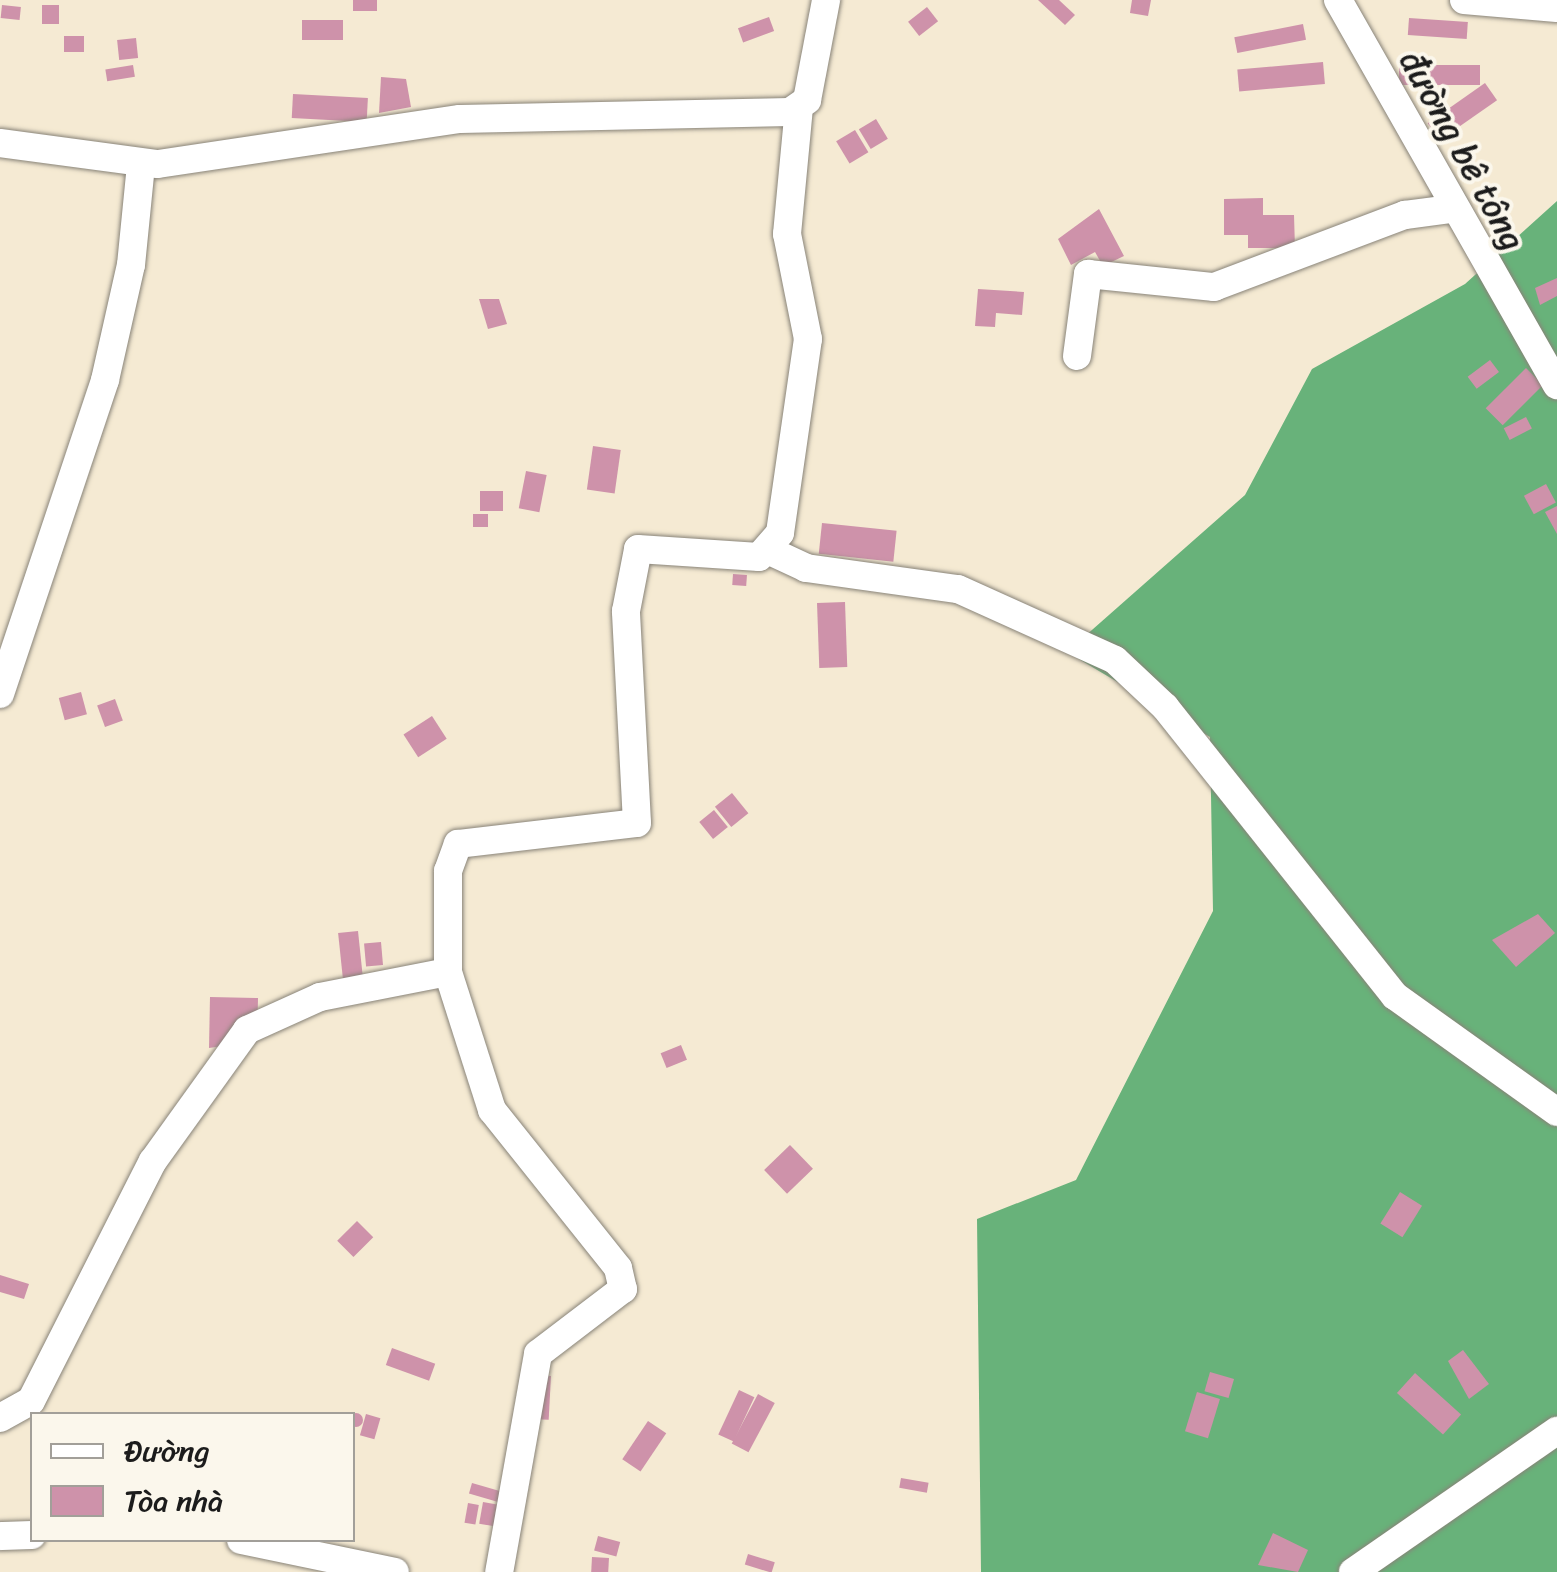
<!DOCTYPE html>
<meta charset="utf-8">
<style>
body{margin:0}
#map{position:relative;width:1557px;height:1572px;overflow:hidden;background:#f5ead3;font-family:Sriracha,sans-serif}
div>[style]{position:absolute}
.forest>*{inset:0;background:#68b27a}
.building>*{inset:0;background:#ce92aa;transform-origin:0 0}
.round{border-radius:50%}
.roads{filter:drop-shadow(0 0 2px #888378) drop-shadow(0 0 2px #888378)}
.minor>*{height:28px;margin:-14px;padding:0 14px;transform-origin:14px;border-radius:14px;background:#fff}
span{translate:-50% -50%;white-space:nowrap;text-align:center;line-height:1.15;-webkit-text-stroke:8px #fbf7ec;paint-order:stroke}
.street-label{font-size:35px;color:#1c1c1c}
.legend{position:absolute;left:30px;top:1412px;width:325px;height:130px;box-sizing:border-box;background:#fbf7ec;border:2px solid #a29f99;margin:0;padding:12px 18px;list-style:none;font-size:30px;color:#1c1c1c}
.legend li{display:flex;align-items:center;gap:20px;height:50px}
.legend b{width:50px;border:2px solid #a29f99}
</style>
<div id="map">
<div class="forest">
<div style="clip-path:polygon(1557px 201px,1557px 1572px,981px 1572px,977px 1219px,1076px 1180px,1213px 911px,1210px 737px,1067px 652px,1245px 495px,1312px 369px,1465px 284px)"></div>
</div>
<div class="building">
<div style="left:353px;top:0;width:24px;height:11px"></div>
<div style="clip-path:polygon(1038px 0,1059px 0,1075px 15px,1065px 25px)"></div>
<div style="clip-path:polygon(1132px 0,1151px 0,1148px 16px,1130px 13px)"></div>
<div style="left:2px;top:5px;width:19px;height:13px;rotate:6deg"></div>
<div style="left:59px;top:5px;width:19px;height:17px;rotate:90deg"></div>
<div style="left:927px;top:7px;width:18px;height:24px;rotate:52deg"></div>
<div style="left:769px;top:17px;width:15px;height:33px;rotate:70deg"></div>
<div style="left:1409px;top:18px;width:59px;height:17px;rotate:4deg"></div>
<div style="left:302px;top:20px;width:41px;height:20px"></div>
<div style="left:1303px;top:24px;width:16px;height:70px;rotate:79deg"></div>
<div style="left:84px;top:36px;width:16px;height:20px;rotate:90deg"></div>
<div style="left:136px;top:38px;width:20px;height:19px;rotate:84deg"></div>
<div style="left:1323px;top:62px;width:22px;height:86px;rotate:85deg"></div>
<div style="left:133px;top:65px;width:12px;height:28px;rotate:81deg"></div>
<div style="left:1480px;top:65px;width:20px;height:81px;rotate:90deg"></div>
<div style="clip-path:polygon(381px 77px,406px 79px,411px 107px,379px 113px)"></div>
<div style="left:1485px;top:83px;width:21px;height:70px;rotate:55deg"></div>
<div style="left:293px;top:94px;width:75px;height:24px;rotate:3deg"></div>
<div style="left:876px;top:119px;width:23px;height:20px;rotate:59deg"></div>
<div style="left:855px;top:130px;width:26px;height:22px;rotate:59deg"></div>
<div style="clip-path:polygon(1263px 198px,1263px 215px,1294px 215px,1295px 248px,1248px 248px,1248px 235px,1224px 235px,1224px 199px)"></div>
<div style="clip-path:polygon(1099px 209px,1124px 256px,1103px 266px,1095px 252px,1071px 265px,1058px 239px)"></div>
<div style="clip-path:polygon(1557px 278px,1557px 296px,1540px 305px,1535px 288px)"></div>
<div style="clip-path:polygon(978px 289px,1024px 292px,1022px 315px,996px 313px,995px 327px,975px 326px)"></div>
<div style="clip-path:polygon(479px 299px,499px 299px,507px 324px,488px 329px)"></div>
<div style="left:1490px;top:360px;width:15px;height:28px;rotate:53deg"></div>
<div style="left:1526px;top:368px;width:24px;height:57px;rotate:45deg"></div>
<div style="left:1526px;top:417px;width:13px;height:25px;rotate:63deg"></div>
<div style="left:593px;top:446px;width:28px;height:44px;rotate:8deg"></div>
<div style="left:526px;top:471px;width:21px;height:38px;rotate:11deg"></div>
<div style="left:1546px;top:484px;width:21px;height:25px;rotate:62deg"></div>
<div style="left:480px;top:491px;width:23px;height:20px"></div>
<div style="clip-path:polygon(1557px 506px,1557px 534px,1545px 512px)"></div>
<div style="left:473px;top:514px;width:15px;height:13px"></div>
<div style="left:822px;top:523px;width:75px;height:31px;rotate:6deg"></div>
<div style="left:733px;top:574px;width:14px;height:11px;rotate:4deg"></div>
<div style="left:845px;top:602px;width:65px;height:28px;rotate:88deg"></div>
<div style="left:81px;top:692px;width:23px;height:23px;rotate:75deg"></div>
<div style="left:115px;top:699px;width:23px;height:19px;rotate:70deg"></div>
<div style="left:432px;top:716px;width:27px;height:34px;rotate:57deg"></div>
<div style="left:732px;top:793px;width:26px;height:22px;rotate:51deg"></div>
<div style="left:714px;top:810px;width:22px;height:19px;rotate:51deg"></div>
<div style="clip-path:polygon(1538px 914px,1555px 933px,1516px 967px,1492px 940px)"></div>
<div style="left:358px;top:931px;width:50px;height:20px;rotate:84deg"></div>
<div style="left:381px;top:942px;width:23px;height:17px;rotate:85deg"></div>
<div style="clip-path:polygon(210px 997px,258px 998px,257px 1041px,209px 1048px)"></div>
<div style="left:681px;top:1045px;width:16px;height:22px;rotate:68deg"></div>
<div style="left:790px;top:1145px;width:33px;height:36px;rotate:46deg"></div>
<div style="left:1400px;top:1192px;width:26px;height:37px;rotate:32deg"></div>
<div style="left:357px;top:1221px;width:23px;height:28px;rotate:45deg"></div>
<div style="clip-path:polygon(0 1275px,29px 1284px,24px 1299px,0 1292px)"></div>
<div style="left:392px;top:1348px;width:46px;height:18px;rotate:20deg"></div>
<div style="clip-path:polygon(1463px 1350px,1489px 1384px,1469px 1399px,1448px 1361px)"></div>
<div style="left:1210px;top:1372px;width:25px;height:20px;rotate:16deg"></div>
<div style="left:1415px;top:1373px;width:62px;height:27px;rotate:42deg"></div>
<div style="left:534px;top:1375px;width:17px;height:44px;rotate:3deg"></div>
<div style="left:739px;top:1390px;width:17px;height:49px;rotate:25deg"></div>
<div style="left:1197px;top:1392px;width:24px;height:41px;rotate:17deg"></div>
<div style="left:758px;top:1394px;width:19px;height:56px;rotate:28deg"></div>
<div class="round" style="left:349px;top:1413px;width:14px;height:14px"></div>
<div style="left:366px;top:1414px;width:15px;height:22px;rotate:16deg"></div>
<div style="left:648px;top:1421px;width:22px;height:46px;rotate:34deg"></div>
<div style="left:901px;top:1478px;width:28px;height:10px;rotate:10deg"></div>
<div style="left:472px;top:1483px;width:41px;height:11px;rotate:16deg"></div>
<div style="left:483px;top:1502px;width:17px;height:22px;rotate:10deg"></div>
<div style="left:468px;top:1503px;width:11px;height:20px;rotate:10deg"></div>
<div style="clip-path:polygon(1273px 1533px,1308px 1550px,1298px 1572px,1258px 1565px)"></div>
<div style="left:598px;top:1536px;width:23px;height:15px;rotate:15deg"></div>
<div style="left:748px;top:1554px;width:28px;height:11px;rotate:17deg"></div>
<div style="left:592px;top:1557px;width:17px;height:15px;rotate:3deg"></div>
</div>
<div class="roads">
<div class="minor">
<div style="left:1338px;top:0;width:443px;rotate:60.4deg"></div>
<div style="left:1464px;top:0;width:93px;rotate:4.9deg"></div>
<div style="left:0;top:143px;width:159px;rotate:7.6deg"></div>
<div style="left:158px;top:164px;width:305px;rotate:-8.5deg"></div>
<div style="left:460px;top:119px;width:330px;rotate:-1.2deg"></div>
<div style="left:790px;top:112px;width:21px;rotate:-35deg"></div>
<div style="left:807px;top:100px;width:102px;rotate:-79.2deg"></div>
<div style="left:1077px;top:356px;width:83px;rotate:-82.4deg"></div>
<div style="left:1088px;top:274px;width:127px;rotate:5.9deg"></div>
<div style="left:1214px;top:287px;width:204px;rotate:-20.7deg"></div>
<div style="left:1405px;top:215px;width:45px;rotate:-7.6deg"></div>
<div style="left:772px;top:552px;width:38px;rotate:25deg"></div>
<div style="left:806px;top:568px;width:153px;rotate:7.9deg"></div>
<div style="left:958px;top:589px;width:172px;rotate:24.3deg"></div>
<div style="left:1115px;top:660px;width:69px;rotate:43.2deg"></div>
<div style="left:1165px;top:707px;width:369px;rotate:51.5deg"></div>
<div style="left:1395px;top:996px;width:199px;rotate:35.6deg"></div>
<div style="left:0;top:694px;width:331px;rotate:-71.5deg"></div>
<div style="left:105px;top:380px;width:118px;rotate:-77.3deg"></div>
<div style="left:131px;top:265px;width:101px;rotate:-84.3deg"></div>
<div style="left:448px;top:972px;width:145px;rotate:72.3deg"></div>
<div style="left:492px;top:1110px;width:202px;rotate:51.4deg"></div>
<div style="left:618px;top:1268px;width:22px;rotate:77deg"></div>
<div style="left:623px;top:1289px;width:107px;rotate:142.6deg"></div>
<div style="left:538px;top:1354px;width:221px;rotate:100.1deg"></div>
<div style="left:0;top:1418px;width:35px;rotate:-29deg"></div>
<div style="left:31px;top:1401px;width:269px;rotate:-63.1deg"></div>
<div style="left:153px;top:1161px;width:161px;rotate:-54.3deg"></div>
<div style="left:247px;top:1030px;width:80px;rotate:-24.3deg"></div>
<div style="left:320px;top:997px;width:130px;rotate:-11.1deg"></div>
<div style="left:448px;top:972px;width:101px;rotate:-90deg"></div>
<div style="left:448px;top:871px;width:29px;rotate:-70deg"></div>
<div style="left:458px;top:844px;width:180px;rotate:-6.7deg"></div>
<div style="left:637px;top:823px;width:212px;rotate:-93deg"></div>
<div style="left:626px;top:611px;width:63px;rotate:-79deg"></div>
<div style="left:638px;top:549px;width:121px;rotate:3.8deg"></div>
<div style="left:759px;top:557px;width:32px;rotate:-49deg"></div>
<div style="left:780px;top:533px;width:196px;rotate:-81.8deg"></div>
<div style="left:808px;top:339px;width:107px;rotate:-101.3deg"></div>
<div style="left:787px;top:234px;width:127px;rotate:-84.6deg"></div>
<div style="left:0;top:1536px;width:32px;rotate:-2deg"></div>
<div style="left:241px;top:1540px;width:157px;rotate:11.7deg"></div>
<div style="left:1353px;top:1572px;width:248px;rotate:-34.7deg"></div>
</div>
</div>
<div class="street-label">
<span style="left:1463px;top:150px;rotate:61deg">đường bê tông</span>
</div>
<ul class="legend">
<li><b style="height:12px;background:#fff"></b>Đường</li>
<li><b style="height:28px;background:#ce92aa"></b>Tòa nhà</li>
</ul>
</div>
